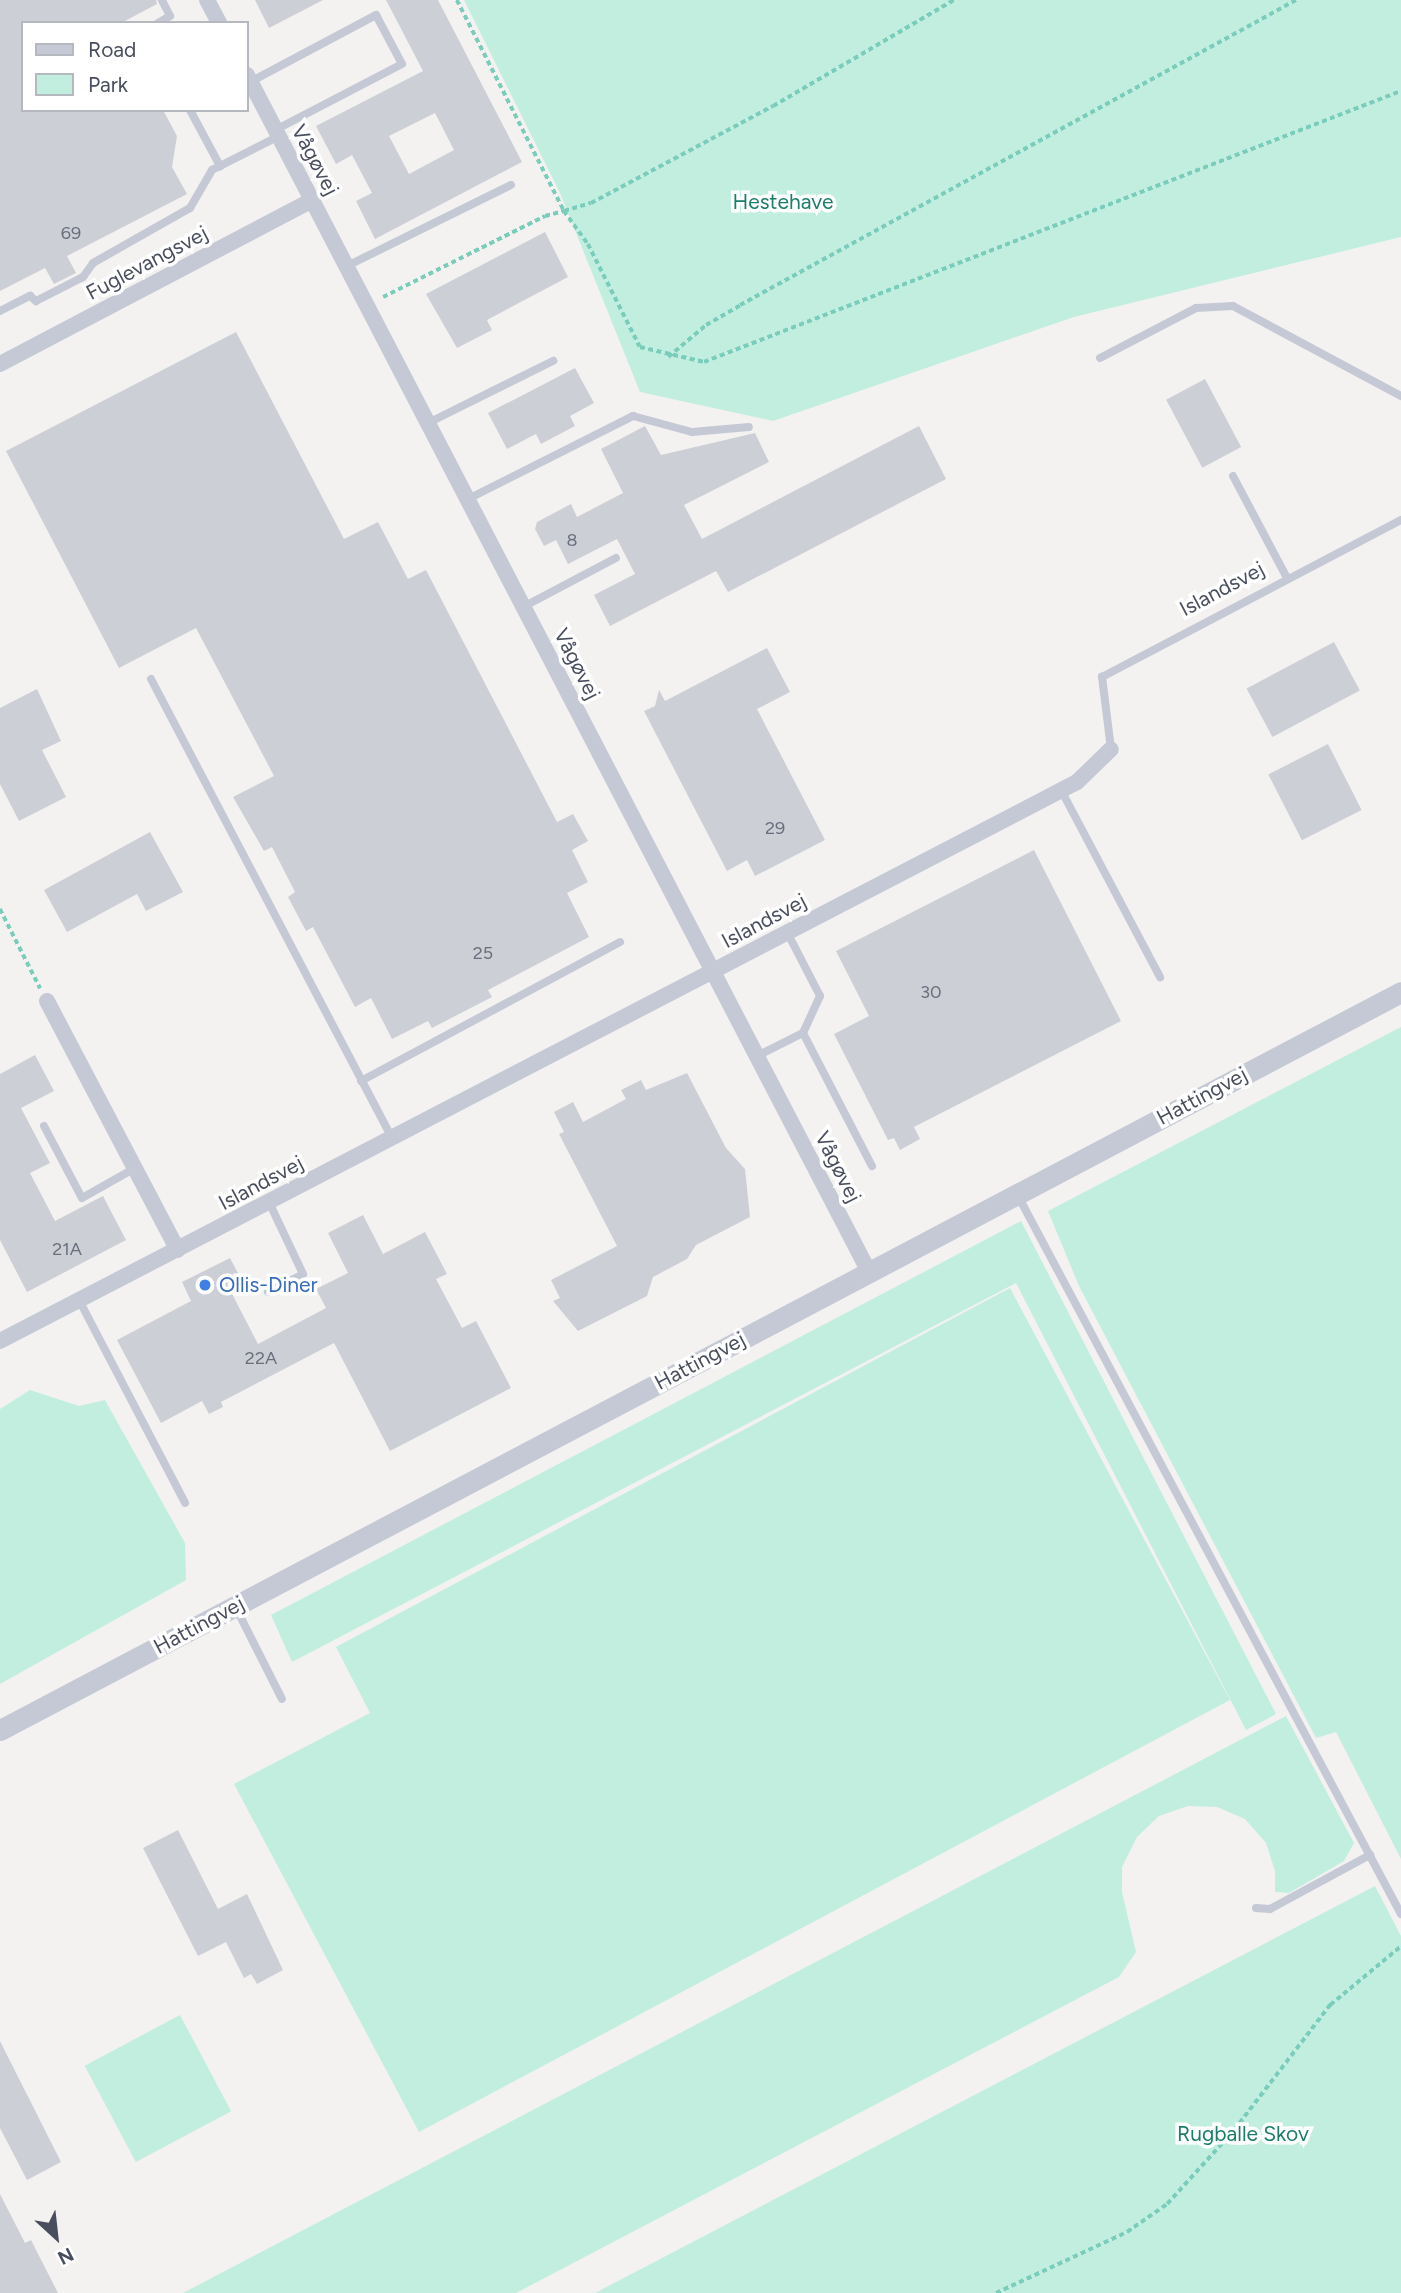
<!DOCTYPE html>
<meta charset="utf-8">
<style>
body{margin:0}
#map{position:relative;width:1401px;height:2293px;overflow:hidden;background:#f3f2f1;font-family:Figtree,sans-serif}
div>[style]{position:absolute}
.green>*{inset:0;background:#c2eee0;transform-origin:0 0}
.building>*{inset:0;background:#cdcfd6;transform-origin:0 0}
.path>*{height:3.5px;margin-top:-1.75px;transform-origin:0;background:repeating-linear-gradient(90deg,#7accbb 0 5px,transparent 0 8.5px)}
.service>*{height:8px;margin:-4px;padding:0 4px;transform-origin:4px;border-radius:4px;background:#c5c9d5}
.minor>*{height:16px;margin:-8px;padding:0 8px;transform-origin:8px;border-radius:8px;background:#c5c9d5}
.tertiary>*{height:21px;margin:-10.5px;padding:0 10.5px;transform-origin:10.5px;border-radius:10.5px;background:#c5c9d5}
.dots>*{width:19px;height:19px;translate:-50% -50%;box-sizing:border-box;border:4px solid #fff;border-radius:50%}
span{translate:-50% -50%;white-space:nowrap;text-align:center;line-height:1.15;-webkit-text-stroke:7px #fff;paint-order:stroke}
.number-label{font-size:18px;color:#6a6e7c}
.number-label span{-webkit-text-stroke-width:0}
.street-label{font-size:21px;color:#494e5e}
.park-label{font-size:21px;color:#1b7e6a}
.shop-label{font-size:21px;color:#366cbe}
.left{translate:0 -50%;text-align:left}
.legend{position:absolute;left:21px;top:21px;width:228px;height:91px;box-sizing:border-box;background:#fff;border:2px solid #b6b8bf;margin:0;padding:9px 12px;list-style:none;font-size:21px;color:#494e5e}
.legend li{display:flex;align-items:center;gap:14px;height:35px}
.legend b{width:35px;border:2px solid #b6b8bf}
.north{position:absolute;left:21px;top:2202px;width:70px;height:70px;-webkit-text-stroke:5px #fff;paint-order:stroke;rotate:153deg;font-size:19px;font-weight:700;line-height:28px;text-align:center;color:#494e5e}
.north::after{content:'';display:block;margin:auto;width:24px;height:32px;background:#494e5e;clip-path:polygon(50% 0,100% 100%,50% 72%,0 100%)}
</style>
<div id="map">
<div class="green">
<div style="clip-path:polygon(464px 0,1401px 0,1401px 237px,1074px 317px,773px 421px,640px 392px,560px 193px)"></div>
<div style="clip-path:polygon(1401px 1027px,1401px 1859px,1336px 1732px,1316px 1738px,1079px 1286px,1048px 1211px)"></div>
<div style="clip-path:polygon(1021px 1221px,1276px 1714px,1246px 1730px,1016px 1283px,292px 1662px,271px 1615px)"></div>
<div style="clip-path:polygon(1010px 1288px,1230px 1700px,419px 2132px,234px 1784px,370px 1713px,336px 1647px)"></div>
<div style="clip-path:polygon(30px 1390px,79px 1406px,105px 1400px,185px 1543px,186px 1580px,0 1684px,0 1409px)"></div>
<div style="clip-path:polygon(1286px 1716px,1354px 1843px,1344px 1861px,1289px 1893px,1275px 1892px,1275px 1871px,1266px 1843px,1245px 1819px,1217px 1807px,1188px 1806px,1159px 1816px,1137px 1837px,1122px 1867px,1122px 1892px,1136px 1952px,1119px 1977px,516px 2293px,183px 2293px)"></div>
<div style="clip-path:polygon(1375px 1886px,1401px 1936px,1401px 2293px,595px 2293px)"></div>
<div style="left:180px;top:2015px;width:109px;height:108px;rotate:62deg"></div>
</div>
<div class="building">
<div style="clip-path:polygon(0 0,156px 0,157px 4px,121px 23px,23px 23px,23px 110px,163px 110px,177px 136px,172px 167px,187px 194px,67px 256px,76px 273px,54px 284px,45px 268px,0 291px)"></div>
<div style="clip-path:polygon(255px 0,323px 0,269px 28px)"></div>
<div style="clip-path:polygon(evenodd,386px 0,438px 0,522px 162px,375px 239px,356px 201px,372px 193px,352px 155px,336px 164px,316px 126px,423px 71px,386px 0,435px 113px,454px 150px,409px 174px,389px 136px,435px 113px)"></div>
<div style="clip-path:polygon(545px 232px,568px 277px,487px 320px,492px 330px,457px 348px,426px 294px)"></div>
<div style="clip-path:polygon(236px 332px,344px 539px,378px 522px,408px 579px,426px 570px,557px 822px,573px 814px,588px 841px,572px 850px,588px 882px,567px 893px,589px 937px,488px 990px,492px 997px,432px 1028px,428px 1021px,392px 1039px,371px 998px,355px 1007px,313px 927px,306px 931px,288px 897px,295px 892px,272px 847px,264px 851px,233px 797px,274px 776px,196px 628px,119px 668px,6px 451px)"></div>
<div style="clip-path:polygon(575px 368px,594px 403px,570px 416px,575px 426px,541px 444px,536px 434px,507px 449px,488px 413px)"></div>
<div style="left:1205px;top:379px;width:77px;height:44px;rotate:62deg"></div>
<div style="clip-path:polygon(645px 426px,661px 455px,755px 433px,769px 462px,684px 505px,702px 539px,919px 426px,946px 479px,728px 592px,716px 571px,610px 626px,594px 595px,635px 574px,617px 539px,568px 564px,556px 540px,544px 546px,535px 529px,537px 522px,571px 504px,577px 517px,623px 493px,601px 449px)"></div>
<div style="left:1334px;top:642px;width:55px;height:99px;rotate:62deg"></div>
<div style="clip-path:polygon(767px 648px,790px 692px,757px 709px,825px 840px,755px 876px,747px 860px,727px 871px,644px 711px,655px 706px,659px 690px,665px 701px)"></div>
<div style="clip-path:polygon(37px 689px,61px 741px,42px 750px,66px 797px,19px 821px,0 784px,0 708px)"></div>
<div style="left:1328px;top:744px;width:74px;height:67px;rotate:63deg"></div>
<div style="clip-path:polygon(150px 832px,183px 892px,146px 911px,137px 894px,67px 932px,44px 890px)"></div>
<div style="clip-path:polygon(1034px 850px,1121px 1021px,914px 1127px,920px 1139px,900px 1150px,894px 1138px,888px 1140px,834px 1034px,869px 1016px,836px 951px)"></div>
<div style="clip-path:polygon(35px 1055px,54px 1091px,21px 1108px,50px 1163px,30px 1173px,55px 1221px,103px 1196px,126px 1240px,27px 1292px,0 1240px,0 1074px)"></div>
<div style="clip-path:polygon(687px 1073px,726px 1148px,745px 1169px,750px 1217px,696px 1245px,687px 1259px,653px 1277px,647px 1296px,578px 1331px,553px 1301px,560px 1298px,551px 1280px,617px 1246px,559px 1134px,564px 1132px,554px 1112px,573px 1102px,583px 1122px,626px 1099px,621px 1090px,641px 1080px,646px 1090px)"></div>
<div style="clip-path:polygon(363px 1215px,383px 1254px,425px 1232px,447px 1274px,436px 1279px,462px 1328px,476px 1321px,511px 1388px,390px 1451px,334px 1343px,221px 1402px,223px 1407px,209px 1414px,202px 1401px,161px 1423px,117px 1340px,191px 1301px,182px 1282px,230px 1258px,240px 1277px,227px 1284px,258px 1344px,326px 1308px,316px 1289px,348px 1273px,328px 1233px)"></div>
<div style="clip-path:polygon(178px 1830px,218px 1909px,247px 1894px,283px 1970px,257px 1984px,251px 1974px,244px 1978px,226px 1942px,198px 1956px,143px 1848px)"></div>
<div style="clip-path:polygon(0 2041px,61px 2162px,27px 2180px,0 2128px)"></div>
<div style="clip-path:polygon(0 2194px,25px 2243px,31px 2240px,58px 2293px,0 2293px)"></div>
</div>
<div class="path">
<div style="left:457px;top:0;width:237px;rotate:63.1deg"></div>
<div style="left:564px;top:211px;width:28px;rotate:-17deg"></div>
<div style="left:591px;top:203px;width:206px;rotate:-28.1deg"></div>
<div style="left:773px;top:106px;width:210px;rotate:-30.4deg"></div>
<div style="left:383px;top:297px;width:181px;rotate:-26.6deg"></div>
<div style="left:545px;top:216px;width:20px;rotate:-15deg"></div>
<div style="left:564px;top:211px;width:41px;rotate:54deg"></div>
<div style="left:588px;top:244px;width:115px;rotate:63.2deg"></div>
<div style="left:640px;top:347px;width:66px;rotate:13.2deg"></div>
<div style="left:704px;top:362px;width:748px;rotate:-21.25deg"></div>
<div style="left:668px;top:357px;width:50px;rotate:-40.1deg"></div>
<div style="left:706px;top:325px;width:39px;rotate:-30deg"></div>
<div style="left:740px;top:305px;width:634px;rotate:-28.75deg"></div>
<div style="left:0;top:909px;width:89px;rotate:63.1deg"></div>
<div style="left:996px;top:2293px;width:145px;rotate:-25deg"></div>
<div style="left:1127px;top:2232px;width:49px;rotate:-35deg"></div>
<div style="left:1167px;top:2204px;width:100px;rotate:-47.8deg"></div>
<div style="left:1234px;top:2130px;width:158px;rotate:-52.5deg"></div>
<div style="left:1330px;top:2005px;width:92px;rotate:-39.7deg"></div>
</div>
<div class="service">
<div style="left:158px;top:23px;width:14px;rotate:-30deg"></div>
<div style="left:170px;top:16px;width:18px;rotate:-117deg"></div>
<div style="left:250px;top:82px;width:143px;rotate:-28deg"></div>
<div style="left:376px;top:15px;width:55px;rotate:62deg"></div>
<div style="left:402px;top:64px;width:143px;rotate:152.5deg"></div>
<div style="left:190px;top:110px;width:64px;rotate:61.8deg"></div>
<div style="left:347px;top:266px;width:183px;rotate:-26.3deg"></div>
<div style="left:0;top:311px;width:34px;rotate:-27deg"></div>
<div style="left:30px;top:296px;width:8px;rotate:40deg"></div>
<div style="left:36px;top:301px;width:53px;rotate:-27.1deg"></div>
<div style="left:83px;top:277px;width:17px;rotate:-54deg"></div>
<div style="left:93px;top:263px;width:112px;rotate:-29.6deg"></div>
<div style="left:190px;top:208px;width:44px;rotate:-59.9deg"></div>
<div style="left:212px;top:170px;width:75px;rotate:-26.9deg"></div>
<div style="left:1100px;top:358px;width:108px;rotate:-27.5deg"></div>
<div style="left:1196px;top:308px;width:37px;rotate:-3deg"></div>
<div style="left:1233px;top:306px;width:191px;rotate:28.2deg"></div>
<div style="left:428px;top:423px;width:140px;rotate:-26.4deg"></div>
<div style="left:1233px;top:476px;width:115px;rotate:62.1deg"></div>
<div style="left:468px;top:499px;width:185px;rotate:-26.7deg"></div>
<div style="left:633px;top:416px;width:61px;rotate:15.2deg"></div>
<div style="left:692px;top:432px;width:57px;rotate:-5deg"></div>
<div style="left:523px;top:607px;width:105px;rotate:-27.8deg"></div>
<div style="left:151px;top:679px;width:518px;rotate:62.3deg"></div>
<div style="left:1111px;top:749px;width:73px;rotate:-97.1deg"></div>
<div style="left:1102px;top:677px;width:338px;rotate:-27.7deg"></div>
<div style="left:1061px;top:790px;width:212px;rotate:62.1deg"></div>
<div style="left:787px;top:932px;width:72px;rotate:62.7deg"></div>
<div style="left:820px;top:996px;width:41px;rotate:114.7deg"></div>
<div style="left:803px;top:1033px;width:150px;rotate:62.6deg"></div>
<div style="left:757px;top:1056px;width:51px;rotate:-26.6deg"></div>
<div style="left:361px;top:1081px;width:294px;rotate:-28.2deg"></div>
<div style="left:44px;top:1126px;width:81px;rotate:62.2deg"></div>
<div style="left:82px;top:1198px;width:61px;rotate:-29.5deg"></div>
<div style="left:1017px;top:1194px;width:816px;rotate:61.93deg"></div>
<div style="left:268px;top:1292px;width:39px;rotate:-27deg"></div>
<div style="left:303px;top:1274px;width:80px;rotate:-115.3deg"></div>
<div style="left:79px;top:1300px;width:229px;rotate:62.4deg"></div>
<div style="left:235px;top:1606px;width:104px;rotate:63.2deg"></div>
<div style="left:1256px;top:1908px;width:14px;rotate:4deg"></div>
<div style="left:1270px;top:1909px;width:114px;rotate:-28.4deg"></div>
</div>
<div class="minor">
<div style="left:207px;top:0;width:26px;rotate:62deg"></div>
<div style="left:247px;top:75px;width:1349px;rotate:62.54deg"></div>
<div style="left:0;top:364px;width:353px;rotate:-27.7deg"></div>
<div style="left:47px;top:1001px;width:281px;rotate:62.3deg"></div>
<div style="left:0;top:1341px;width:1213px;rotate:-27.43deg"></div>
<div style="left:1077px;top:782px;width:47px;rotate:-44.1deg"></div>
</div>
<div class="tertiary">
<div style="left:0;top:1730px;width:1583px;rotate:-27.78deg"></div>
</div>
<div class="dots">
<div style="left:205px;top:1285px;background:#3f7fe0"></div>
</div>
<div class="number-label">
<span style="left:71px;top:233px">69</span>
<span style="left:572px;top:540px">8</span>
<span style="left:775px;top:828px">29</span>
<span style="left:483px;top:953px">25</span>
<span style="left:931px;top:992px">30</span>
<span style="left:67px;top:1249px">21A</span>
<span style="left:261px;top:1358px">22A</span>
</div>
<div class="street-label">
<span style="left:315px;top:160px;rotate:62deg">Vågøvej</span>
<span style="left:147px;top:263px;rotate:-28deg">Fuglevangsvej</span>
<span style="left:1222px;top:589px;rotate:-28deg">Islandsvej</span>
<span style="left:577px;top:664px;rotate:63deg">Vågøvej</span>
<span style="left:764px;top:921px;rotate:-28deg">Islandsvej</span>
<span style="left:1202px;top:1096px;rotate:-28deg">Hattingvej</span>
<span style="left:838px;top:1167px;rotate:63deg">Vågøvej</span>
<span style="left:261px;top:1183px;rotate:-28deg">Islandsvej</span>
<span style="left:700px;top:1361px;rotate:-28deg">Hattingvej</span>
<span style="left:199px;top:1625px;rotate:-28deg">Hattingvej</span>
</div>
<div class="park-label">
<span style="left:783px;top:202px">Hestehave</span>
<span style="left:1243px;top:2134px">Rugballe Skov</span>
</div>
<div class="shop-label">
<span class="left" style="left:219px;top:1285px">Ollis-Diner</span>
</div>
<ul class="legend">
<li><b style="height:9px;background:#c5c9d5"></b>Road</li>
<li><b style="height:19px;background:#c2eee0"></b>Park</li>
</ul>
<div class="north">N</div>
</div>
